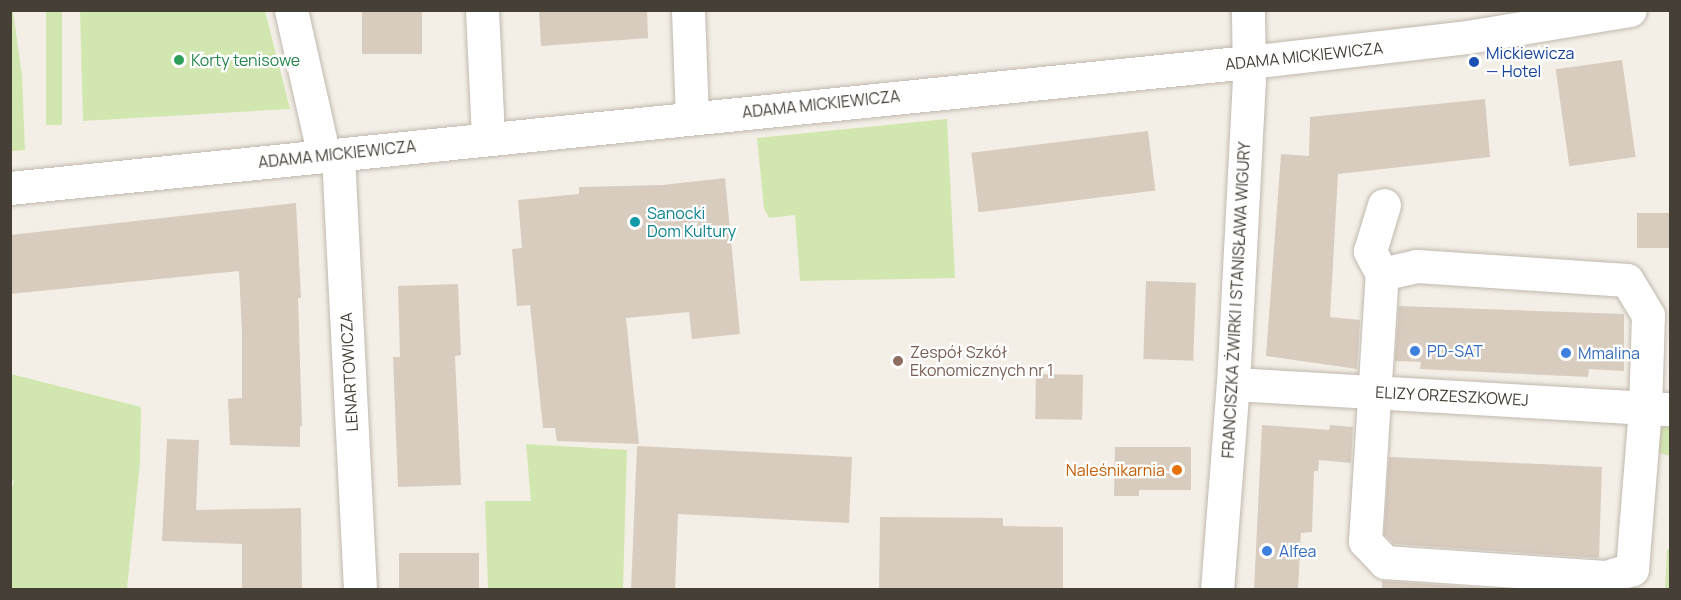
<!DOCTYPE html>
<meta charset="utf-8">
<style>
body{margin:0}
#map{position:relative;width:1681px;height:600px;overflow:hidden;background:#f3efe7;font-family:Manrope,sans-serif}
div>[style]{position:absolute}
.green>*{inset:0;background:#d2e7b0;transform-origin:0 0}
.building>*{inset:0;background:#d8ccbf;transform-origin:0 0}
.roads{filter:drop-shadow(0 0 2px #c1b8ad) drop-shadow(0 0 2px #c1b8ad)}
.minor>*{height:33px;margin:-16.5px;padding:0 16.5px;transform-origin:16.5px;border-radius:16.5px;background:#fff}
.dots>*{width:16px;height:16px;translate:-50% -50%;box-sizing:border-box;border:3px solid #fff;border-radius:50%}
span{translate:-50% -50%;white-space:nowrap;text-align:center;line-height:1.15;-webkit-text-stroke:4.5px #fff;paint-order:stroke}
.transit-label{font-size:16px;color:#164399}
.left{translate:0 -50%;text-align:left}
.street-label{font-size:16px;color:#463f36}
.leisure-label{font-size:16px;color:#27864d}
.culture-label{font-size:16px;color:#0d838f}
.shop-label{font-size:16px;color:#366cbe}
.education-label{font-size:16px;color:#785e54}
.food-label{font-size:16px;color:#c56008}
.right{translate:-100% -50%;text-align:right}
.frame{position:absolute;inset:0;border:12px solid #463f36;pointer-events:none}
</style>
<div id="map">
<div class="green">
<div style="clip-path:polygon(13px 10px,22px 76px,25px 150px,11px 151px,10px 11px)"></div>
<div style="left:46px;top:11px;width:16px;height:114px"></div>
<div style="clip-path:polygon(80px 11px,265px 11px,290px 109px,83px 121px)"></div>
<div style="clip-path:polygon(947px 119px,955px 278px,800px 281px,795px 215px,769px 218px,764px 208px,757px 138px)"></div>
<div style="clip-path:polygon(11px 374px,141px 407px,140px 462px,127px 589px,11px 589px,10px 496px,14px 481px,10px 480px)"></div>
<div style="clip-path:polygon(1670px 424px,1670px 456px,1652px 451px,1658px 431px)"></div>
<div style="clip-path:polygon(526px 444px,627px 450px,623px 589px,488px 589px,485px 501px,531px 501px)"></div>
<div style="clip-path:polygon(1667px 549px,1670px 549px,1670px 589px,1665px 589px)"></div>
</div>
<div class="building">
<div style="left:362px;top:10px;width:60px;height:44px"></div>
<div style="clip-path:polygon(539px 10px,647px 10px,648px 38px,541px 46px)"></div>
<div style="left:1622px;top:60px;width:98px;height:67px;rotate:82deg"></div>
<div style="clip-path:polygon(1485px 99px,1490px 157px,1338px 174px,1330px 317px,1360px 320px,1357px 369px,1266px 356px,1281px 154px,1309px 156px,1310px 117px)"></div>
<div style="left:1148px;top:131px;width:60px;height:178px;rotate:83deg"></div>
<div style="clip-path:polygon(725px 178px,740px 334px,692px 339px,689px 312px,626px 318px,639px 444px,557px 441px,555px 428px,543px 428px,530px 305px,517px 306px,512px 249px,522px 248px,518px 200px,579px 194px,579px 187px,662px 185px)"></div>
<div style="clip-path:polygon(296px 203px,301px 298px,298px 298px,302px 426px,300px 426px,300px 447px,230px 445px,228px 399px,242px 398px,242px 333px,239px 271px,10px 294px,10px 235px)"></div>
<div style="left:1671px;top:213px;width:35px;height:34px;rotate:90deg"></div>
<div style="left:1146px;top:281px;width:50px;height:78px;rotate:2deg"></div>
<div style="clip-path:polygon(458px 284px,461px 355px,455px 356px,461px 485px,398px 487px,393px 357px,400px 357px,398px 286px)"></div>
<div style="clip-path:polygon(1399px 306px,1624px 314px,1624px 371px,1589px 369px,1588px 377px,1420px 369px,1421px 362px,1395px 361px)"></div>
<div style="left:1036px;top:374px;width:47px;height:45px;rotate:1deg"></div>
<div style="clip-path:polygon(1262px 425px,1329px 430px,1330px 425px,1353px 427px,1351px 463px,1319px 460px,1318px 471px,1314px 471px,1312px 532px,1301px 533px,1298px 590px,1254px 590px)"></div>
<div style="clip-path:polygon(167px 439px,199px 440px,196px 510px,301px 508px,302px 590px,242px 590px,242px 544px,162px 541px)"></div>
<div style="clip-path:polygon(637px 446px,852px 457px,849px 523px,678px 514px,675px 590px,631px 590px)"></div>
<div style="clip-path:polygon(1115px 447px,1191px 447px,1191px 490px,1139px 490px,1139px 496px,1114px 496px)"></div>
<div style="clip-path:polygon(1389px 457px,1602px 467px,1599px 558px,1394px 544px,1384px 534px)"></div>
<div style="clip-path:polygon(880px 517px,1003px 518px,1003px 526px,1063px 527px,1063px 590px,879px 590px)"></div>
<div style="left:399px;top:553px;width:80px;height:37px"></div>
<div style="clip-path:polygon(1382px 580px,1384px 581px,1513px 590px,1382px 590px)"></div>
</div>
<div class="roads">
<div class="minor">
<div style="left:291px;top:10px;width:150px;rotate:77.3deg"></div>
<div style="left:482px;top:10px;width:129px;rotate:87.3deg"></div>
<div style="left:688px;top:10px;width:108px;rotate:87.9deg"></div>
<div style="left:338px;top:155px;width:436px;rotate:87.1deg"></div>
<div style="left:10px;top:188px;width:1245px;rotate:-5.81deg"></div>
<div style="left:1249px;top:62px;width:219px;rotate:-6.5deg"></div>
<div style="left:1467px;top:37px;width:165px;rotate:-9.4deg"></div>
<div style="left:1417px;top:266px;width:210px;rotate:3.8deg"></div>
<div style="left:1627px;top:280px;width:41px;rotate:59deg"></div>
<div style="left:1648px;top:315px;width:93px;rotate:91.8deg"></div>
<div style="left:1645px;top:408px;width:162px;rotate:94.6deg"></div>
<div style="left:1632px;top:569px;width:28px;rotate:163deg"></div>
<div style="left:1605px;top:577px;width:221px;rotate:-176.1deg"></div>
<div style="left:1385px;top:562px;width:29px;rotate:-134deg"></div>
<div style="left:1365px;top:541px;width:268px;rotate:-86.4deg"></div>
<div style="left:1382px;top:274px;width:36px;rotate:-13deg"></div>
<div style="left:1382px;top:274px;width:26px;rotate:-118deg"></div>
<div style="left:1370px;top:251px;width:48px;rotate:-73.1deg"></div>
<div style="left:1233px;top:384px;width:438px;rotate:3.3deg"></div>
<div style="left:1217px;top:590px;width:207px;rotate:-85.6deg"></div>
<div style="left:1233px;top:384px;width:307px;rotate:-87deg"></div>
<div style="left:1249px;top:77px;width:67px;rotate:-90.9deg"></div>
</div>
</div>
<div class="dots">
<div style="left:179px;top:60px;background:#2e9e5b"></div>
<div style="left:1474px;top:62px;background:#1a4fb4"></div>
<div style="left:635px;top:222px;background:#0f9aa8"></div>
<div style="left:1415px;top:351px;background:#3f7fe0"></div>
<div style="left:1566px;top:353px;background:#3f7fe0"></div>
<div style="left:898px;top:361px;background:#8d6e63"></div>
<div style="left:1177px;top:470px;background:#e8710a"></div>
<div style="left:1267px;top:551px;background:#3f7fe0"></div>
</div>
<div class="transit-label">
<span class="left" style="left:1486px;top:62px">Mickiewicza<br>— Hotel</span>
</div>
<div class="street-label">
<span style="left:1304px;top:56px;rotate:-6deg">ADAMA MICKIEWICZA</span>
<span style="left:821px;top:104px;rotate:-6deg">ADAMA MICKIEWICZA</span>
<span style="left:337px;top:154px;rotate:-6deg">ADAMA MICKIEWICZA</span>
<span style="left:1236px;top:300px;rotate:-87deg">FRANCISZKA ŻWIRKI I STANISŁAWA WIGURY</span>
<span style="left:349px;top:372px;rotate:-93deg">LENARTOWICZA</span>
<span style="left:1452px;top:396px;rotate:3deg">ELIZY ORZESZKOWEJ</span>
</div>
<div class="leisure-label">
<span class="left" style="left:191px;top:60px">Korty tenisowe</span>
</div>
<div class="culture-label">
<span class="left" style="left:647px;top:222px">Sanocki<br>Dom Kultury</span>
</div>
<div class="shop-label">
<span class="left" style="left:1427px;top:351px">PD-SAT</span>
<span class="left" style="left:1578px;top:353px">Mmalina</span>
<span class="left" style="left:1279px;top:551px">Alfea</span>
</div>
<div class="education-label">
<span class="left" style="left:910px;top:361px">Zespół Szkół<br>Ekonomicznych nr 1</span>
</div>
<div class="food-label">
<span class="right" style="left:1165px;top:470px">Naleśnikarnia</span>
</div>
<div class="frame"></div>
</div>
